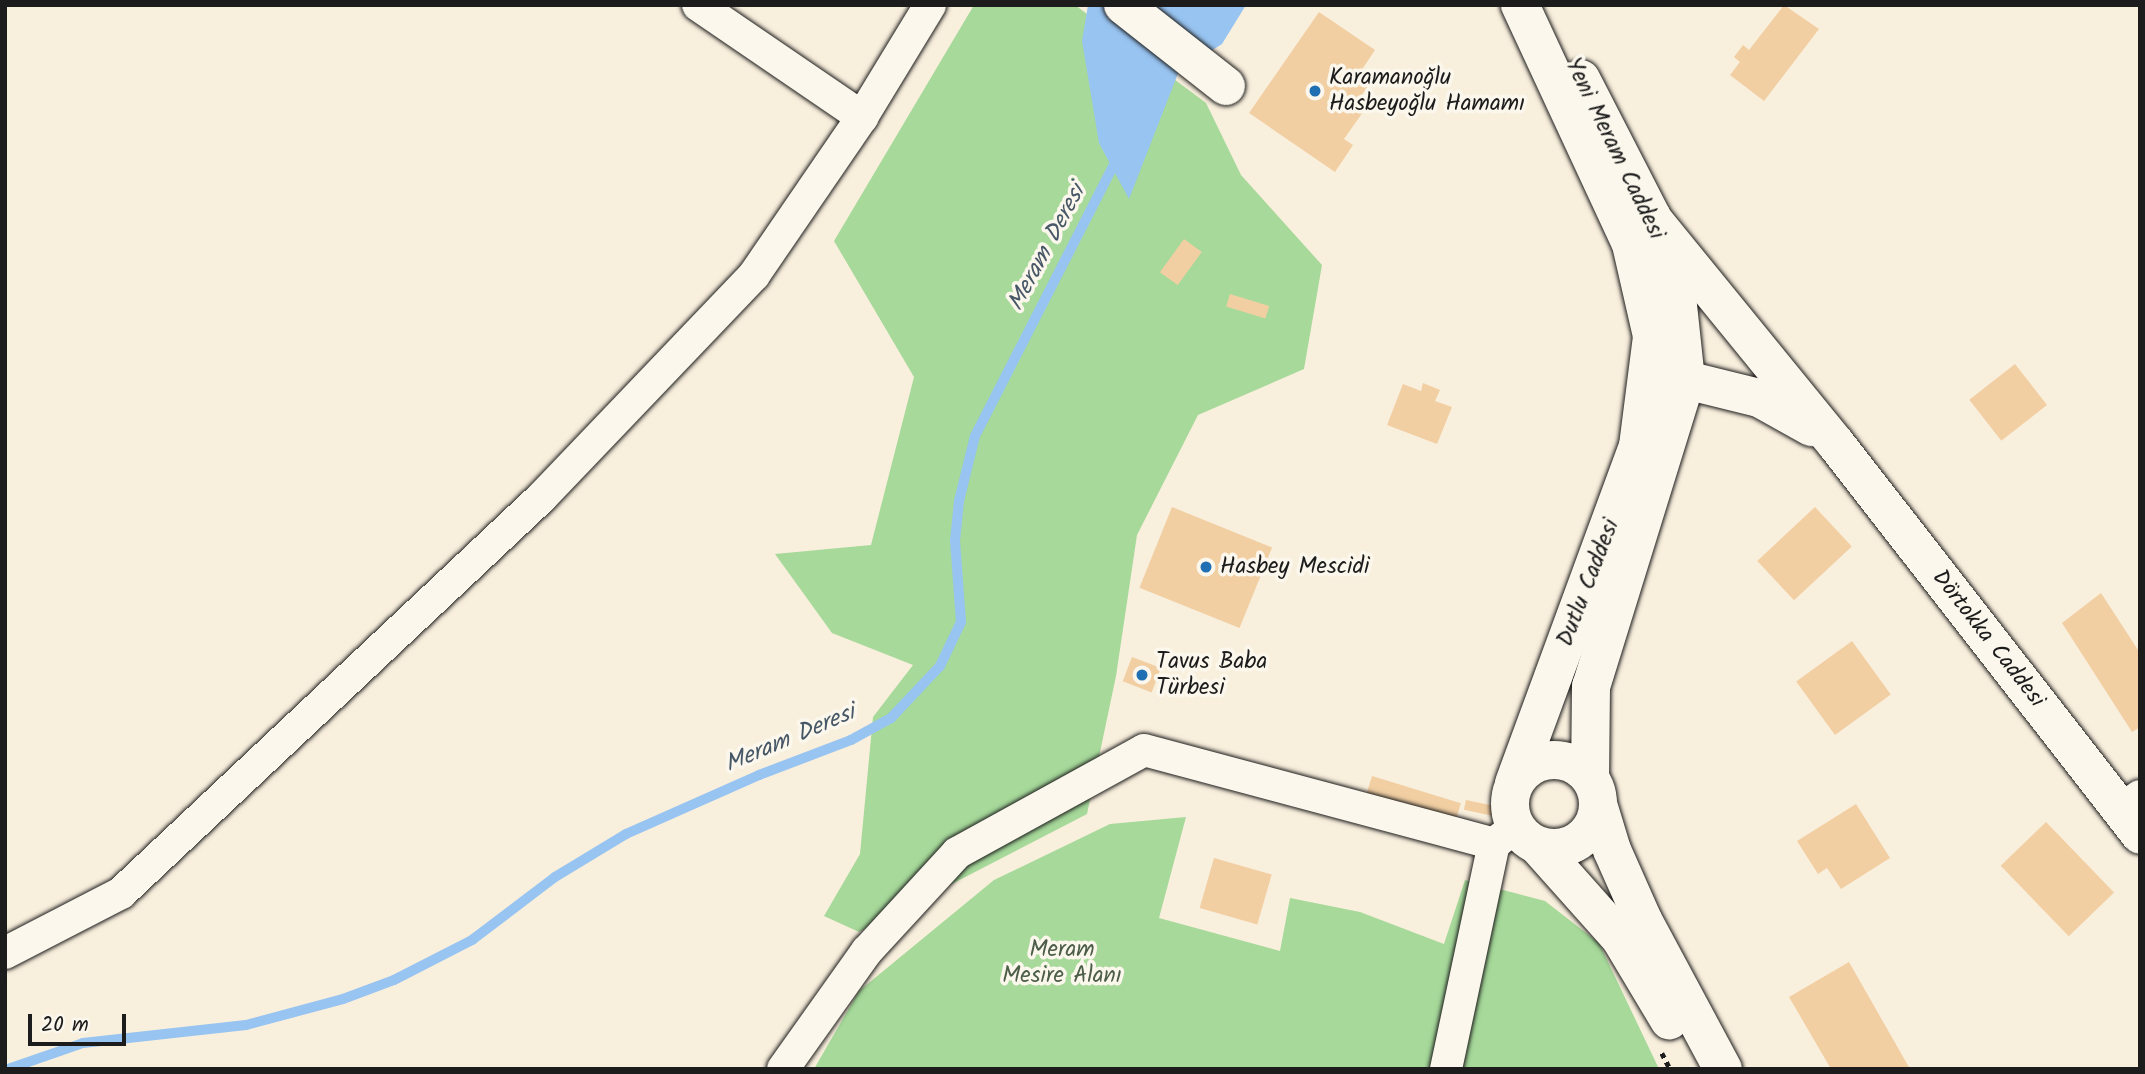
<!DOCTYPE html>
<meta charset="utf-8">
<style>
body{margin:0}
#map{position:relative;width:2145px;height:1074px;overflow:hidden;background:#f9efdd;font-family:Kalam,sans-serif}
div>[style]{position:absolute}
.green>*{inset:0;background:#a6d99a}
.water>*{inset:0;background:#98c4f1}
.stream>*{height:10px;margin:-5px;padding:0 5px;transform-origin:5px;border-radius:5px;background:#98c4f1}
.building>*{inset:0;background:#f2cfa3;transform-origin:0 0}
.path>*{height:4.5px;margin-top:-2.25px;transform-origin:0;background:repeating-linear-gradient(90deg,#1c1c1c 0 5px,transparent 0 10px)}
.roads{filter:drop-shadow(0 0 2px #1c1c1c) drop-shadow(0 0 2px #1c1c1c)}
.minor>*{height:32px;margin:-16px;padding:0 16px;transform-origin:16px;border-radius:16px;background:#fbf7ec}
.tertiary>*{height:38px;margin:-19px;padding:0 19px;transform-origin:19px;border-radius:19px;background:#fbf7ec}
.secondary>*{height:38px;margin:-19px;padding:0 19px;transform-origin:19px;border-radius:19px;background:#fbf7ec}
.secondary>.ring{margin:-19px;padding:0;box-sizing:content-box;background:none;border:38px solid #fbf7ec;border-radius:50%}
.dots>*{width:19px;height:19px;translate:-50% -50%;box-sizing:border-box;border:4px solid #fbf7ec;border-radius:50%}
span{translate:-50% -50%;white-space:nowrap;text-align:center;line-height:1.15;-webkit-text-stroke:7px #fbf7ec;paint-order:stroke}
.poi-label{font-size:23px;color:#1c1c1c}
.left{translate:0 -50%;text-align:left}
.street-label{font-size:23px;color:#1c1c1c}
.park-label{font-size:23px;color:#4c5e48}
.water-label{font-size:24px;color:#475767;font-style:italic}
.frame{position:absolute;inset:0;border:7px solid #1c1c1c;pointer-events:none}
.scale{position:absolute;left:28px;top:1014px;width:98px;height:32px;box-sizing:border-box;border:4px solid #1c1c1c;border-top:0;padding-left:9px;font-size:21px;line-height:24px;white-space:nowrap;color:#1c1c1c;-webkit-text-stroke:5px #fbf7ec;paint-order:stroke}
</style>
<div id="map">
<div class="green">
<div style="clip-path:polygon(974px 5px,1075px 5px,1206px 103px,1241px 175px,1322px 265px,1304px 369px,1198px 415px,1137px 535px,1116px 676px,1087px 814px,859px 932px,824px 916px,860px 854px,873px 717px,913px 665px,832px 633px,775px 554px,871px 545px,914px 377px,834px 241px)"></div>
<div style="clip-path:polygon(1186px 817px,1159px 918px,1280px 951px,1290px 898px,1360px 912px,1444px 944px,1465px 880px,1545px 901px,1599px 943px,1659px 1069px,814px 1069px,859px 991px,994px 880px,1110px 824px)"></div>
</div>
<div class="water">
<div style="clip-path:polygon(1088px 5px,1246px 5px,1222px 44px,1179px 71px,1129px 199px,1099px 143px,1082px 41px)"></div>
</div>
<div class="stream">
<div style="left:8px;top:1069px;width:79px;rotate:-19.1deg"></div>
<div style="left:83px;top:1043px;width:164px;rotate:-6.3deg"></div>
<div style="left:246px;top:1025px;width:100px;rotate:-15deg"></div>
<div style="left:343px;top:999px;width:54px;rotate:-20.4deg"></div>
<div style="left:394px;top:980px;width:88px;rotate:-27.1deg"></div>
<div style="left:472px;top:940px;width:104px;rotate:-37.2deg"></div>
<div style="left:555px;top:877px;width:83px;rotate:-31.2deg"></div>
<div style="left:626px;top:834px;width:145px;rotate:-23.9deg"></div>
<div style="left:759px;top:775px;width:98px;rotate:-20.8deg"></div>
<div style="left:851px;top:740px;width:46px;rotate:-28.8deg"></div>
<div style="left:891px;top:718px;width:71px;rotate:-46.7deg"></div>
<div style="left:940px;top:666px;width:49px;rotate:-64.5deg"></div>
<div style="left:961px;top:622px;width:81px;rotate:-94.2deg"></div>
<div style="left:955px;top:541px;width:40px;rotate:-84.3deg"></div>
<div style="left:959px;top:501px;width:67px;rotate:-76.2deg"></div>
<div style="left:975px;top:436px;width:312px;rotate:-62.9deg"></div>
</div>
<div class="building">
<div style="clip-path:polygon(1784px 5px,1819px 29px,1764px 101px,1730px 75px,1740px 62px,1734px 57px,1743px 45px,1749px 50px)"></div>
<div style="clip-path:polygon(1319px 12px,1375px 50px,1359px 74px,1371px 82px,1359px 99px,1368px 105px,1344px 139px,1353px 145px,1335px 172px,1249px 113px)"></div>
<div style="left:1184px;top:239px;width:22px;height:41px;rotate:36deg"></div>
<div style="left:1230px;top:294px;width:41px;height:13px;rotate:17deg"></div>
<div style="left:2015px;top:364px;width:52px;height:58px;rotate:52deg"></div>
<div style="clip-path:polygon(1423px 383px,1440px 390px,1435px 401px,1452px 407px,1437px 444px,1387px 425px,1403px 384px,1421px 391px)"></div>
<div style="left:1172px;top:507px;width:108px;height:87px;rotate:22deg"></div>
<div style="left:1815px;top:507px;width:54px;height:79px;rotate:47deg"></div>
<div style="clip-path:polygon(2101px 593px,2140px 653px,2140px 727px,2132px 732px,2062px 623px)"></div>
<div style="left:1852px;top:641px;width:66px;height:69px;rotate:54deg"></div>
<div style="left:1132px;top:657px;width:31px;height:26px;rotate:21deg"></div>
<div style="left:1372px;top:776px;width:93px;height:19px;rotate:17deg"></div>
<div style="left:1466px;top:800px;width:29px;height:10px;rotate:12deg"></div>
<div style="clip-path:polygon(1856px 804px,1890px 858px,1841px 889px,1827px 868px,1818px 874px,1797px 841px)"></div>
<div style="left:2046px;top:822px;width:98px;height:63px;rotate:46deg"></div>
<div style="left:1214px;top:858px;width:60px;height:52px;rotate:16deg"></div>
<div style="clip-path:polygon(1849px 962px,1910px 1069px,1831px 1069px,1789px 997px)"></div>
</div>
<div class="path">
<div style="left:1662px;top:1053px;width:18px;rotate:63deg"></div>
</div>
<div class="roads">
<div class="minor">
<div style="left:698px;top:5px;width:199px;rotate:34.3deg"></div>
<div style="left:2122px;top:809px;width:22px;rotate:-36deg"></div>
<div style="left:5px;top:953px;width:131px;rotate:-27.3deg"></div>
<div style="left:121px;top:893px;width:578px;rotate:-43.25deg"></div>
<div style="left:542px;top:497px;width:307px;rotate:-46.3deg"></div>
<div style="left:754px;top:275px;width:191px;rotate:-55.6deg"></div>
<div style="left:862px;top:117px;width:131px;rotate:-58.7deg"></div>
<div style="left:783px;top:1069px;width:145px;rotate:-54.6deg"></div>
<div style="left:867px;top:951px;width:133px;rotate:-47.4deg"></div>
<div style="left:957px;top:853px;width:213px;rotate:-28.8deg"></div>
<div style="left:1144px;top:750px;width:362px;rotate:15deg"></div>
<div style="left:1446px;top:1069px;width:230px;rotate:-78deg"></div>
<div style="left:1494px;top:844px;width:27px;rotate:-39deg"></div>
</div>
<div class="tertiary">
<div style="left:1123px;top:5px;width:131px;rotate:38.2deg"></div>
<div style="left:1655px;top:222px;width:286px;rotate:50.8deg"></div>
<div style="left:1836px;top:444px;width:495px;rotate:52.1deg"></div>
<div style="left:1653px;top:379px;width:33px;rotate:2deg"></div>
<div style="left:1686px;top:380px;width:75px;rotate:13.9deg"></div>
<div style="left:1759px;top:398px;width:60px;rotate:29.1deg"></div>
</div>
<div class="secondary">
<div style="left:1581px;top:79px;width:155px;rotate:62.8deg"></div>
<div style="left:1652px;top:217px;width:83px;rotate:72.4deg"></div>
<div style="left:1677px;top:296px;width:84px;rotate:83.9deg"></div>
<div style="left:1686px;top:380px;width:320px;rotate:107.2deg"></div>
<div style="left:1591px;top:686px;width:92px;rotate:90.6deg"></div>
<div class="ring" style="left:1510px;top:760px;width:50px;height:50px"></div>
<div style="left:1514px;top:783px;width:359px;rotate:-69.8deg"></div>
<div style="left:1638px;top:446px;width:111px;rotate:-82.7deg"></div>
<div style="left:1652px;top:336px;width:94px;rotate:-102.9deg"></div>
<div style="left:1631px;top:244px;width:264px;rotate:-114.9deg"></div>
<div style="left:1598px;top:804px;width:48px;rotate:73.1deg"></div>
<div style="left:1612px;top:850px;width:77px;rotate:66.1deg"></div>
<div style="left:1643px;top:920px;width:169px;rotate:61.8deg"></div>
<div style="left:1538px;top:846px;width:123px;rotate:48.3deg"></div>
<div style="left:1620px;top:938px;width:96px;rotate:59.1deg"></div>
</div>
</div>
<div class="dots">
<div style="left:1315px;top:91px;background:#1f6fb2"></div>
<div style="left:1206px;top:567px;background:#1f6fb2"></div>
<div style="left:1142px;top:675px;background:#1f6fb2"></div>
</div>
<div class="poi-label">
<span class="left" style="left:1329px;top:91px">Karamanoğlu<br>Hasbeyoğlu Hamamı</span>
<span class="left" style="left:1220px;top:567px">Hasbey Mescidi</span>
<span class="left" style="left:1156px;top:675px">Tavus Baba<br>Türbesi</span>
</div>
<div class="street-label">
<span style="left:1614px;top:149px;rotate:64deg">Yeni Meram Caddesi</span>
<span style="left:1589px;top:583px;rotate:-69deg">Dutlu Caddesi</span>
<span style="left:1988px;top:639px;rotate:52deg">Dörtokka Caddesi</span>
</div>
<div class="park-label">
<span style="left:1062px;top:963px">Meram<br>Mesire Alanı</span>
</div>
<div class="water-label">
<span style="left:1047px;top:248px;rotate:-62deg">Meram Deresi</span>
<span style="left:790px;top:739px;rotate:-23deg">Meram Deresi</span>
</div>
<div class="frame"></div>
<div class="scale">20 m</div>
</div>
